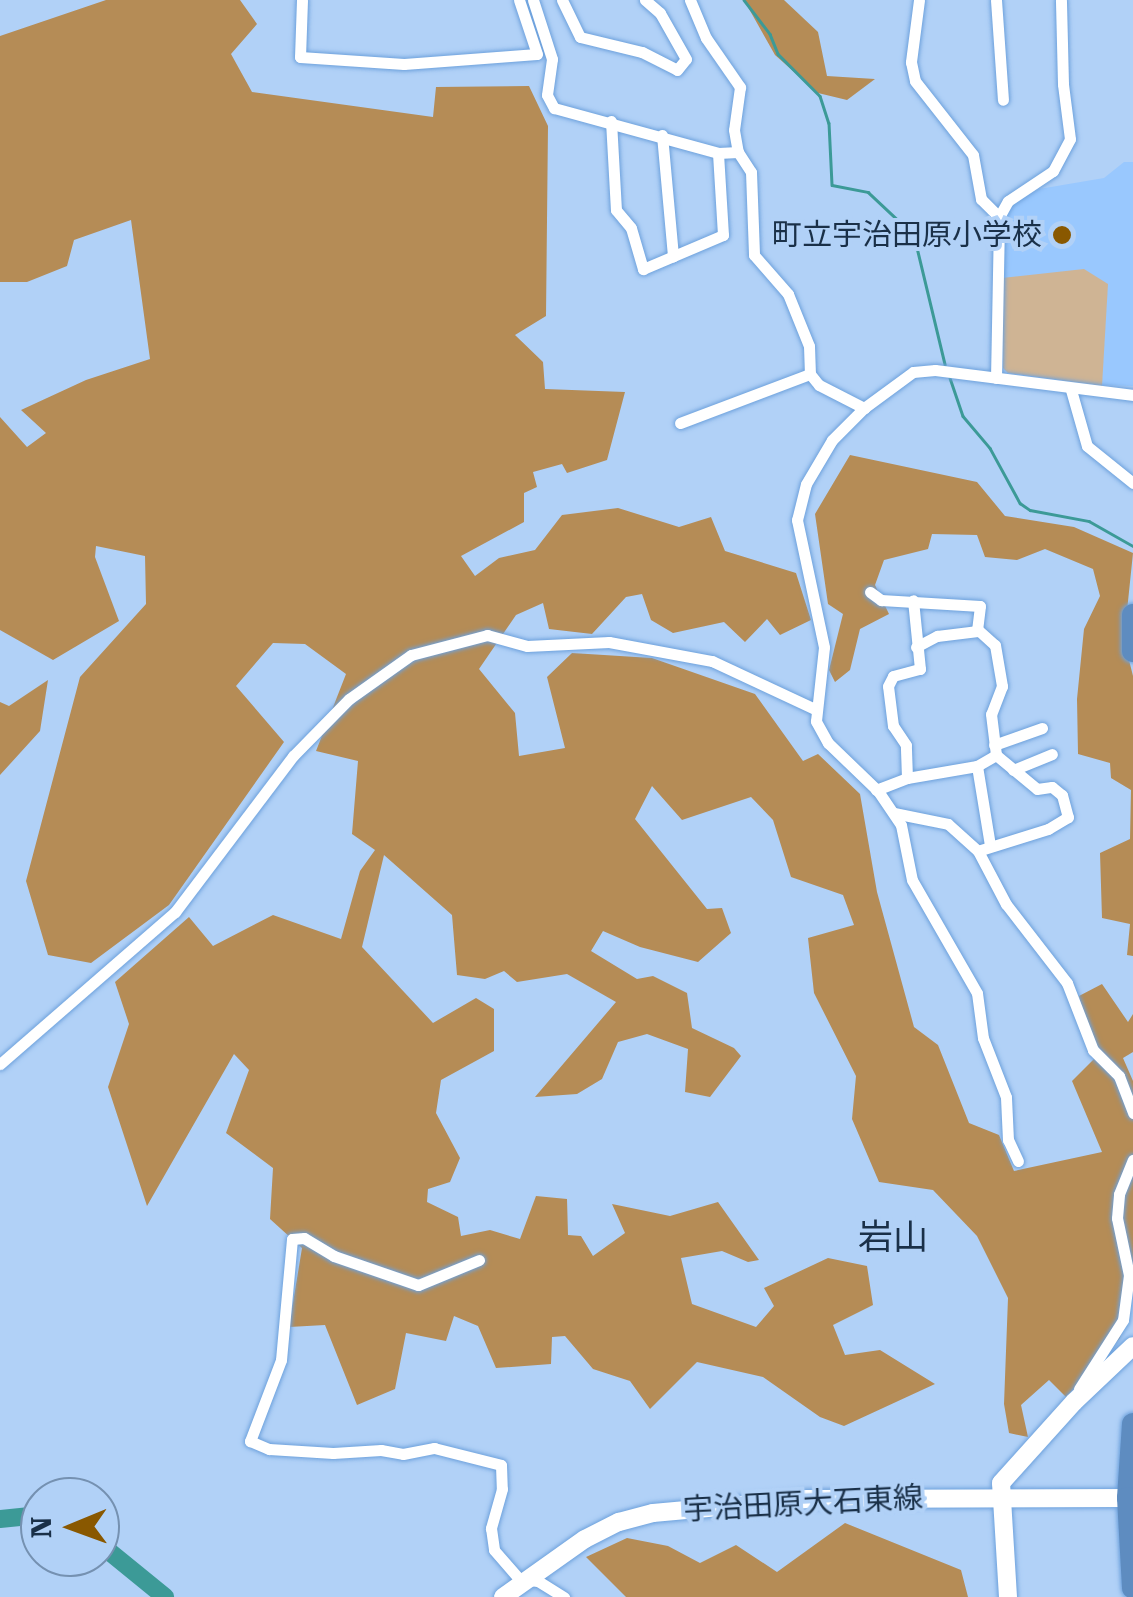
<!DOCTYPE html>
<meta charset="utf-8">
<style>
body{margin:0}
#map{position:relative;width:1133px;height:1597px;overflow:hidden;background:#b1d1f7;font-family:"Roboto Serif","Noto Sans JP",serif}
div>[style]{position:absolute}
.built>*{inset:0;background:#99c8fe}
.green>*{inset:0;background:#cfb494}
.forest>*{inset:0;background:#b58c56}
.stream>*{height:2.5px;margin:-1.25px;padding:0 1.25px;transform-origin:1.25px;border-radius:1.25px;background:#3c9a97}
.river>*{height:18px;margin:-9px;padding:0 9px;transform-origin:9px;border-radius:9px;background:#3c9a97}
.roads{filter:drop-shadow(0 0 2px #6da1dc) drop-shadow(0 0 2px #6da1dc)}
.street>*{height:11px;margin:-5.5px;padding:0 5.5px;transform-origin:5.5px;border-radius:5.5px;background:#fff}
.secondary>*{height:18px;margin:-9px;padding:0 9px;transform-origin:9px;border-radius:9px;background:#fff}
.highway>*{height:22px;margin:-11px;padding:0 11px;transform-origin:11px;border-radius:11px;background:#5e8cc0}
.dots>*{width:28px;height:28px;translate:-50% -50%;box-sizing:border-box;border:5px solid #b1d1f7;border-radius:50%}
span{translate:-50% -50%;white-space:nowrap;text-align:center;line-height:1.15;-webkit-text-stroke:8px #b1d1f7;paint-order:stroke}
.poi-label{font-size:30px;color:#1a3048}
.right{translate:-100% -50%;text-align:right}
.street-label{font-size:30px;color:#1a3048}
.quarter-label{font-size:35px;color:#1a3048}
.north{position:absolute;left:20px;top:1477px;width:100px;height:100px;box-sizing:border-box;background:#b1d1f7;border:2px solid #7591b1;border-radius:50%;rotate:269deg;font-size:28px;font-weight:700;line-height:40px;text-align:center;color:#1a3048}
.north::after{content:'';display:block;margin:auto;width:35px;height:45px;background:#895800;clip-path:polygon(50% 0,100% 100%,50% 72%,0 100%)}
</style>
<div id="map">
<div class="built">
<div style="clip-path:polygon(1124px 162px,1133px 162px,1133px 386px,1071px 384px,1008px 373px,1003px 368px,1002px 220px,1010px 204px,1039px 189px,1104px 178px)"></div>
</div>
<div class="green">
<div style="clip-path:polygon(1084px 269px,1108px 284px,1102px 386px,1008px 373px,1003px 368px,1002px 278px)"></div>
</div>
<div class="forest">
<div style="clip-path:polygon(106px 0,240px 0,257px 24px,231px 54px,252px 92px,433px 117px,436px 87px,529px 86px,548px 126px,546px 316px,515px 335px,543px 362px,545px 389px,625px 392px,607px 460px,567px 473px,562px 464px,533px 472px,537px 487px,524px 493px,524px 522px,461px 556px,475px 576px,499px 558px,535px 550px,562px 515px,618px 508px,679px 527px,711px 517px,725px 551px,796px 573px,811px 620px,780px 635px,767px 619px,745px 642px,724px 622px,673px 633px,651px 620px,642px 594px,626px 597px,592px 634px,549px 629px,543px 603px,516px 615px,479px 669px,515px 713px,519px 756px,565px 748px,547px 677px,572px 653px,652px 658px,755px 694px,803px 761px,818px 754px,860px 794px,877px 892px,914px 1027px,938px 1045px,969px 1123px,999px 1135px,1014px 1171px,1102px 1152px,1072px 1081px,1094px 1059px,1079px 996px,1102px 984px,1128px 1022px,1133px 1014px,1133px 1052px,1123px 1058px,1133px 1081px,1133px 1279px,1120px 1338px,1066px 1397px,1049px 1380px,1021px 1405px,1028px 1437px,1009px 1433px,1004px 1404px,1008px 1298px,977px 1236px,933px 1190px,879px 1182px,852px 1119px,856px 1076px,814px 993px,808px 938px,854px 925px,843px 895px,791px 877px,773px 820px,751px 797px,682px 820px,652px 786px,635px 819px,707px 909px,722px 908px,731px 933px,698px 962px,640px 947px,603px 931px,591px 951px,637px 979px,653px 976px,687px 993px,692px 1028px,734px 1048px,741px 1056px,710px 1097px,685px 1092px,688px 1049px,647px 1034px,618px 1042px,602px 1079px,577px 1094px,535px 1097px,616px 1002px,567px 974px,517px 982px,504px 971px,485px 979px,457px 975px,452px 915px,384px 855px,362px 947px,433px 1023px,476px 998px,494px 1009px,494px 1051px,441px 1080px,436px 1113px,460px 1158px,450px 1182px,428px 1189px,427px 1202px,458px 1217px,461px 1236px,490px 1230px,520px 1239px,536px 1196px,567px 1199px,568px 1235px,581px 1236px,593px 1256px,625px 1233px,612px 1204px,670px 1216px,718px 1202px,759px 1260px,748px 1262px,722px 1251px,681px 1258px,692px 1304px,756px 1327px,774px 1306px,764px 1288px,828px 1258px,867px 1266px,873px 1305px,833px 1325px,845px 1355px,880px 1350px,935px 1384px,844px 1426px,820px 1417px,763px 1377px,697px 1362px,650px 1409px,630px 1381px,593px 1369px,565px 1336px,552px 1337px,551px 1364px,496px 1368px,478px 1326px,454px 1316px,446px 1341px,406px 1333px,395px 1389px,357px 1405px,325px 1325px,289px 1327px,302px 1248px,270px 1219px,273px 1168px,226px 1133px,249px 1070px,234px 1054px,147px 1206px,108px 1087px,129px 1024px,115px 982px,189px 917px,213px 946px,273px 915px,341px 939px,360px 871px,375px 850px,352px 834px,358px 761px,316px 751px,346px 674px,305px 644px,273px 643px,236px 686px,284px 742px,169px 905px,91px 963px,48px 955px,26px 881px,80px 677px,146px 604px,145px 556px,96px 546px,95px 557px,119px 621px,53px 660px,0 630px,0 417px,27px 447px,46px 433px,21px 410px,86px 380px,150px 359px,131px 220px,74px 240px,67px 266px,27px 282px,0 282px,0 36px)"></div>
<div style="clip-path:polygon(744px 0,784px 0,818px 32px,827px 76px,875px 79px,847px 100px,818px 93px,775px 55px)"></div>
<div style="clip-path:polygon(850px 455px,977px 482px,1005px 516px,1074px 527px,1133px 553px,1124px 640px,1133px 676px,1133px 956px,1127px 955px,1130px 924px,1102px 918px,1100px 853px,1130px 839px,1131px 790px,1111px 778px,1110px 763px,1078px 754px,1077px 699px,1084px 629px,1100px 596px,1093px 569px,1045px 549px,1017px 560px,985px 557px,977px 535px,932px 534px,928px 549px,884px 560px,875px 585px,889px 614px,860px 629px,850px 670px,835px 682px,829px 670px,843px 614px,828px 604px,815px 514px)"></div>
<div style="clip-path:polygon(48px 680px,40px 731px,0 775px,0 702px,9px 706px)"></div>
<div style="clip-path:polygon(845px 1523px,961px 1570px,968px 1597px,626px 1597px,586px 1557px,627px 1538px,668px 1546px,700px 1563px,736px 1545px,777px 1572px)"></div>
</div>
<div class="stream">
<div style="left:744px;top:0;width:43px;rotate:52.6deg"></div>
<div style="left:770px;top:34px;width:22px;rotate:68deg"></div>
<div style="left:778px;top:54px;width:59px;rotate:45deg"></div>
<div style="left:820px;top:96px;width:28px;rotate:72deg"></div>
<div style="left:829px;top:123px;width:62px;rotate:87.2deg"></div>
<div style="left:832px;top:185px;width:37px;rotate:11deg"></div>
<div style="left:868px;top:192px;width:63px;rotate:43.1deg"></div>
<div style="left:914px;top:235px;width:133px;rotate:76.5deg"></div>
<div style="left:950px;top:378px;width:40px;rotate:71.1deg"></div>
<div style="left:963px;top:416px;width:42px;rotate:49.8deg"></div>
<div style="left:990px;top:448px;width:63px;rotate:61.4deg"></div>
<div style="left:1020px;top:503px;width:12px;rotate:35deg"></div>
<div style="left:1030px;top:510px;width:60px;rotate:10.6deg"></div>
<div style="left:1089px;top:521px;width:51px;rotate:29.6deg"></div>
</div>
<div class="river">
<div style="left:0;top:1519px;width:40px;rotate:-5.7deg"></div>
<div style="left:100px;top:1544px;width:84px;rotate:39.2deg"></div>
</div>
<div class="roads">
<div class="street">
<div style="left:302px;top:0;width:57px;rotate:92deg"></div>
<div style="left:300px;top:57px;width:104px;rotate:3.9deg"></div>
<div style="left:404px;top:64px;width:133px;rotate:-4.3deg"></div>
<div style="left:537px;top:54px;width:57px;rotate:-108.4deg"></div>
<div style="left:533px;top:0;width:62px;rotate:72.1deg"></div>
<div style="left:552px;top:59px;width:36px;rotate:98deg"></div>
<div style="left:547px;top:95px;width:15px;rotate:62deg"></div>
<div style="left:554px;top:108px;width:170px;rotate:15.3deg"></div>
<div style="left:718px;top:153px;width:20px;rotate:-3deg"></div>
<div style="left:562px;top:0;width:41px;rotate:64.1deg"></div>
<div style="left:580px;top:37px;width:64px;rotate:13.6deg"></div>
<div style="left:642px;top:52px;width:39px;rotate:27deg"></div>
<div style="left:677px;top:70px;width:14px;rotate:-51deg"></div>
<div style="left:686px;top:59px;width:53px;rotate:-119.5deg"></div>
<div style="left:660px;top:13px;width:20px;rotate:-139deg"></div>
<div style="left:690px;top:0;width:41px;rotate:67.2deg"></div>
<div style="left:706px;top:38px;width:60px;rotate:55.2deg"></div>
<div style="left:740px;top:87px;width:43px;rotate:97.9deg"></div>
<div style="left:734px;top:130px;width:22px;rotate:80deg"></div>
<div style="left:738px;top:152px;width:24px;rotate:57deg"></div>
<div style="left:751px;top:172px;width:83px;rotate:87.9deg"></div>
<div style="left:754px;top:255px;width:52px;rotate:48.9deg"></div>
<div style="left:788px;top:294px;width:56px;rotate:68deg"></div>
<div style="left:809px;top:346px;width:28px;rotate:88deg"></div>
<div style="left:810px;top:374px;width:14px;rotate:51deg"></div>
<div style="left:819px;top:385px;width:51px;rotate:27.1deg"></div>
<div style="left:919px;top:0;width:63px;rotate:97.4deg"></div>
<div style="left:911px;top:62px;width:19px;rotate:78deg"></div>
<div style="left:915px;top:81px;width:94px;rotate:51.9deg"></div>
<div style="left:973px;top:155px;width:45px;rotate:79.7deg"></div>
<div style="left:981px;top:199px;width:25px;rotate:45deg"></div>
<div style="left:996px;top:0;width:100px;rotate:86deg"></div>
<div style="left:611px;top:121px;width:89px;rotate:86.8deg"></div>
<div style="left:616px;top:210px;width:23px;rotate:50deg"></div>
<div style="left:631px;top:228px;width:43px;rotate:73.7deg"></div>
<div style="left:643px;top:269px;width:87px;rotate:-23deg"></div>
<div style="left:723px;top:235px;width:82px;rotate:-93.5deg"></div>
<div style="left:662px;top:135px;width:122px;rotate:84.8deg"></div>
<div style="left:996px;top:378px;width:161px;rotate:-88.9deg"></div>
<div style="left:999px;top:217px;width:18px;rotate:-61deg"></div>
<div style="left:1008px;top:201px;width:54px;rotate:-33.7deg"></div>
<div style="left:1053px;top:171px;width:36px;rotate:-62deg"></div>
<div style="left:1070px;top:139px;width:55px;rotate:-97.3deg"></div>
<div style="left:1063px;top:84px;width:84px;rotate:-91.4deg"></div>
<div style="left:1071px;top:390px;width:58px;rotate:74.1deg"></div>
<div style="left:1087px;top:446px;width:59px;rotate:38.8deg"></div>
<div style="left:680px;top:423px;width:139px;rotate:-20.7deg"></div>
<div style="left:870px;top:592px;width:14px;rotate:36deg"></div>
<div style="left:881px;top:600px;width:99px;rotate:3.5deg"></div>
<div style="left:980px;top:606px;width:23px;rotate:97deg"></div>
<div style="left:977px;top:629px;width:24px;rotate:42deg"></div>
<div style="left:995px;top:645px;width:42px;rotate:80.3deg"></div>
<div style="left:1002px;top:686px;width:30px;rotate:111deg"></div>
<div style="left:991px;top:714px;width:41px;rotate:83deg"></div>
<div style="left:996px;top:755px;width:53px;rotate:39.7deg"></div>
<div style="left:1037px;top:789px;width:15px;rotate:-8deg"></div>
<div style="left:1052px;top:787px;width:13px;rotate:39deg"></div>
<div style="left:1062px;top:795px;width:23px;rotate:75deg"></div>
<div style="left:1068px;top:817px;width:23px;rotate:149deg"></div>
<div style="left:1048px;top:829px;width:73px;rotate:162.6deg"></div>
<div style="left:916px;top:647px;width:24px;rotate:-28deg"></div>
<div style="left:937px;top:636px;width:41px;rotate:-7deg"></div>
<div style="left:994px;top:745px;width:51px;rotate:-19.5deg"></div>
<div style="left:977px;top:766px;width:80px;rotate:80.7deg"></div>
<div style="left:1013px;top:770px;width:42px;rotate:-22.3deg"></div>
<div style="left:907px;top:778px;width:33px;rotate:-92deg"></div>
<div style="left:906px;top:745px;width:23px;rotate:-124deg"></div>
<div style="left:893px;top:726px;width:40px;rotate:-97.1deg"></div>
<div style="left:888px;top:686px;width:11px;rotate:-63deg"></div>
<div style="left:893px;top:676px;width:28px;rotate:-15deg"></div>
<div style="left:920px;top:669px;width:69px;rotate:-95.8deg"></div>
<div style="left:876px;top:790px;width:33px;rotate:-21deg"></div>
<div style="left:907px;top:778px;width:71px;rotate:-9.7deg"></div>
<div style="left:977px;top:766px;width:22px;rotate:-30deg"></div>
<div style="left:894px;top:813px;width:55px;rotate:11.5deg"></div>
<div style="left:948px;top:824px;width:40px;rotate:42deg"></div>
<div style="left:978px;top:851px;width:60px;rotate:62.2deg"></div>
<div style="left:1006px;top:904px;width:100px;rotate:52.3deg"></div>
<div style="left:1067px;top:983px;width:72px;rotate:68.8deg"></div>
<div style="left:1093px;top:1050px;width:37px;rotate:45deg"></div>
<div style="left:1119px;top:1076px;width:40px;rotate:69deg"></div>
<div style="left:0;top:1064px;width:232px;rotate:-41deg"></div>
<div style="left:175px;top:912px;width:196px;rotate:-52.9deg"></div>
<div style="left:293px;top:756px;width:80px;rotate:-45.5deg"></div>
<div style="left:349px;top:699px;width:76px;rotate:-35.4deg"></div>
<div style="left:411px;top:655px;width:79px;rotate:-14.7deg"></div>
<div style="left:487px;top:635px;width:41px;rotate:15.4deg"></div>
<div style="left:527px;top:646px;width:82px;rotate:-2.8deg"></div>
<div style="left:609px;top:642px;width:105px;rotate:10.5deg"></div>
<div style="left:712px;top:661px;width:114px;rotate:25deg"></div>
<div style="left:1018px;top:1161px;width:23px;rotate:-115deg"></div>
<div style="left:1008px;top:1140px;width:43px;rotate:-92.7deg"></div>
<div style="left:1006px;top:1097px;width:63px;rotate:-111.3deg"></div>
<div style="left:983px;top:1038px;width:45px;rotate:-97.6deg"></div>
<div style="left:977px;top:993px;width:130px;rotate:-119.9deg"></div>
<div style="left:912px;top:880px;width:56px;rotate:-101.3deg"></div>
<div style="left:901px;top:825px;width:40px;rotate:-124deg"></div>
<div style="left:879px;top:792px;width:71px;rotate:-136.1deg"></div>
<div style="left:828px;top:743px;width:25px;rotate:-119deg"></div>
<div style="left:816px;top:721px;width:74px;rotate:-83.8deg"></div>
<div style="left:824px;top:647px;width:130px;rotate:-102deg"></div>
<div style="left:797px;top:520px;width:37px;rotate:-76deg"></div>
<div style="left:806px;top:484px;width:51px;rotate:-59.4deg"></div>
<div style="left:832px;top:440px;width:45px;rotate:-45deg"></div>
<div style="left:864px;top:408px;width:61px;rotate:-36.3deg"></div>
<div style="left:913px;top:372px;width:22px;rotate:-5deg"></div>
<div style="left:935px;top:370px;width:200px;rotate:7.2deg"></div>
<div style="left:479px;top:1260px;width:66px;rotate:157.7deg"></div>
<div style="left:418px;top:1285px;width:89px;rotate:-161deg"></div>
<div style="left:334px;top:1256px;width:35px;rotate:-149deg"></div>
<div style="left:304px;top:1238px;width:12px;rotate:175deg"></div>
<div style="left:292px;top:1239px;width:121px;rotate:95.2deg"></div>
<div style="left:281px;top:1360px;width:87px;rotate:110.9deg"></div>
<div style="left:250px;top:1441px;width:21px;rotate:23deg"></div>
<div style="left:269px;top:1449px;width:64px;rotate:3.6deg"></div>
<div style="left:333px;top:1453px;width:48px;rotate:-3.6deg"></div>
<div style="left:381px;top:1450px;width:22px;rotate:10deg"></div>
<div style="left:403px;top:1454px;width:32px;rotate:-11deg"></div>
<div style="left:434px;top:1448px;width:69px;rotate:14.2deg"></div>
<div style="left:501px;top:1465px;width:24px;rotate:88deg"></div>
<div style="left:502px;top:1489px;width:41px;rotate:105.8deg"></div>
<div style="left:491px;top:1528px;width:22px;rotate:82deg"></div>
<div style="left:494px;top:1550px;width:38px;rotate:49deg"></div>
<div style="left:519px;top:1579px;width:19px;rotate:6deg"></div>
<div style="left:538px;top:1581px;width:31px;rotate:32deg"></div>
<div style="left:1079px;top:1389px;width:82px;rotate:-57.5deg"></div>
<div style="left:1123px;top:1320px;width:45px;rotate:-82.4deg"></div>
<div style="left:1129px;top:1275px;width:58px;rotate:-101.9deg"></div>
<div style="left:1117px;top:1218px;width:24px;rotate:-85deg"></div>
<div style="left:1119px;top:1194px;width:37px;rotate:-68deg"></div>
</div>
<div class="secondary">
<div style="left:503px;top:1597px;width:100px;rotate:-35.3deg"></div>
<div style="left:585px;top:1539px;width:38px;rotate:-27deg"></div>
<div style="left:619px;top:1522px;width:35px;rotate:-15deg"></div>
<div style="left:653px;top:1513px;width:155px;rotate:-5.2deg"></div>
<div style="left:807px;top:1499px;width:321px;rotate:-0.2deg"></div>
<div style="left:1008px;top:1597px;width:114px;rotate:-93.5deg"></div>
<div style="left:1001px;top:1483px;width:109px;rotate:-48deg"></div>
<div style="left:1074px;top:1402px;width:81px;rotate:-43.5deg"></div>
</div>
<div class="highway">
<div style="left:1133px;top:615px;width:36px;rotate:90deg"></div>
<div style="left:1133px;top:1424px;width:74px;rotate:93.9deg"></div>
<div style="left:1128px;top:1498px;width:90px;rotate:86.8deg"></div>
</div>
</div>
<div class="dots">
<div style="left:1062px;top:235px;background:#895800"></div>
</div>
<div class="poi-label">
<span class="right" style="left:1042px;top:235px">町立宇治田原小学校</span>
</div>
<div class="street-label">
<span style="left:803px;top:1504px;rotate:-3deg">宇治田原大石東線</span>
</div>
<div class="quarter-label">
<span style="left:893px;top:1238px">岩山</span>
</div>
<div class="north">N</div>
</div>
